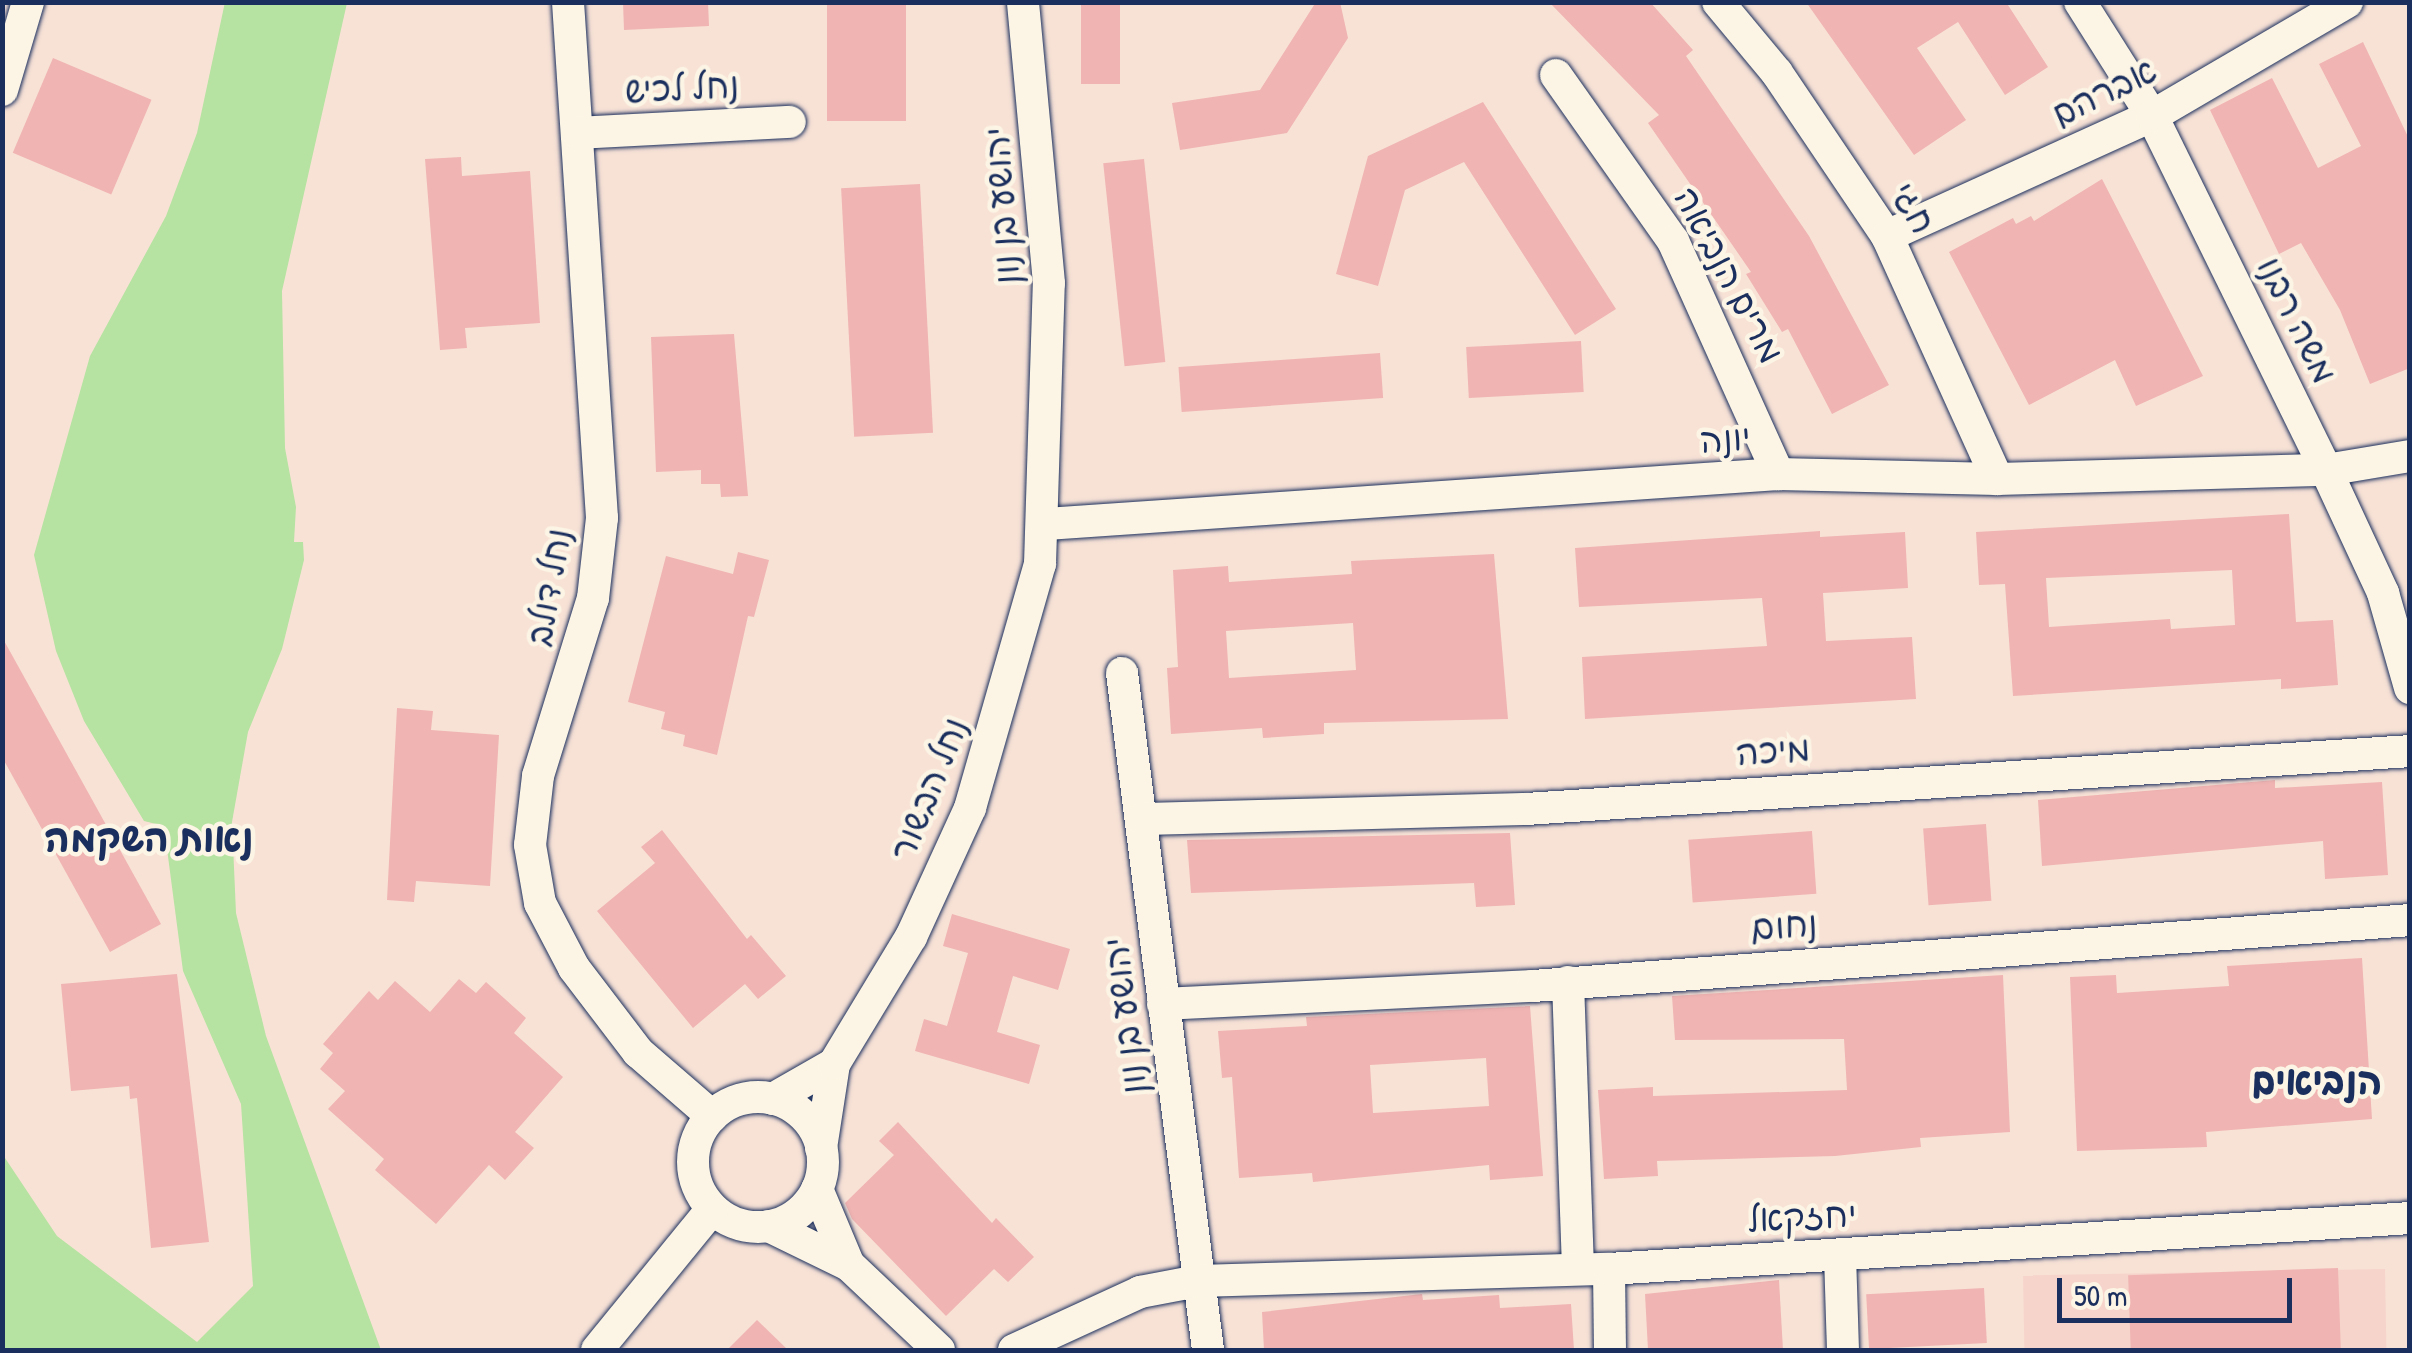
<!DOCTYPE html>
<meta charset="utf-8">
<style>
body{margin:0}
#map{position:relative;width:2412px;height:1353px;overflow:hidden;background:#f8e2d6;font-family:"Patrick Hand","Playpen Sans Hebrew",sans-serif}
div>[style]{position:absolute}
.built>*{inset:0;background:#f6d4cb;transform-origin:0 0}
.green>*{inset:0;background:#b6e3a1}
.building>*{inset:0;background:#f0b4b2;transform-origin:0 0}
.roads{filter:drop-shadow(0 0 2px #1b2f5e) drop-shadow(0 0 2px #1b2f5e)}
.minor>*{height:32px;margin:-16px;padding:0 16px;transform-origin:16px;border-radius:16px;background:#fcf5e5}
.minor>.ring{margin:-16px;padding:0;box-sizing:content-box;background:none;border:32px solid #fcf5e5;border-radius:50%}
span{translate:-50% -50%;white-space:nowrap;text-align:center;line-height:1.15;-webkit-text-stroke:9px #fcf5e5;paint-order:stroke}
.street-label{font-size:35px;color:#1b2f5e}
.neighbourhood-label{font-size:38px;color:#1b2f5e;font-weight:700}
.frame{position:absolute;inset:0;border:5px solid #1b2f5e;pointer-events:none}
.scale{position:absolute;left:2057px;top:1278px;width:235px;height:45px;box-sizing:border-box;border:5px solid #1b2f5e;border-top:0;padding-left:12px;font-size:30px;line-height:35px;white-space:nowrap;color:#1b2f5e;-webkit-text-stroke:8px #fcf5e5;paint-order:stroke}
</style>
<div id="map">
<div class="built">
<div style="left:2385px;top:1269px;width:81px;height:362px;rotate:89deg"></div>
</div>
<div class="green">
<div style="clip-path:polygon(225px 2px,347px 3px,282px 291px,285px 448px,296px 507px,294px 542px,303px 542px,304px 560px,282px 649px,248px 732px,232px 822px,236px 913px,266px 1036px,381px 1350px,3px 1350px,3px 1155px,57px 1236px,197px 1342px,253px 1286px,241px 1104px,183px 971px,164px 826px,144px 821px,84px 721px,56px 651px,34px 555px,90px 356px,166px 216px,197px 133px)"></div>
</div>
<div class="building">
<div style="clip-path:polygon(623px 2px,708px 2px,709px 26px,624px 30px)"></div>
<div style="left:827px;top:2px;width:79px;height:119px"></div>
<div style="left:1081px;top:2px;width:39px;height:82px"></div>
<div style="clip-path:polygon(1316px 2px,1340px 2px,1348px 38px,1287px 133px,1180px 150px,1172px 103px,1260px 90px)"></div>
<div style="clip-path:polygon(1549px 2px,1650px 2px,1693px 50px,1686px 56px,1809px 236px,1889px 385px,1832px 414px,1788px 329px,1782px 332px,1746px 274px,1751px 272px,1648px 123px,1659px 115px)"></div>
<div style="clip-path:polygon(1806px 2px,2006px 2px,2048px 67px,2005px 95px,1958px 22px,1917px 48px,1966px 120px,1914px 155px)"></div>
<div style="clip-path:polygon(2363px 42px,2410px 141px,2410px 368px,2370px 384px,2340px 310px,2301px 243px,2279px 254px,2210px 110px,2272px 78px,2318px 168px,2361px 146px,2319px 64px)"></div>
<div style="left:53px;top:58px;width:107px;height:103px;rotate:23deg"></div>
<div style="clip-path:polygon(1483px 102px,1616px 309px,1575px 335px,1464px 162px,1405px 190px,1378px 286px,1336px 274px,1368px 156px)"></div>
<div style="clip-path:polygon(461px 157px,462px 176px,530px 171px,540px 323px,465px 328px,467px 348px,440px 350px,425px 159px)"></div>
<div style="left:1144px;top:159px;width:204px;height:41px;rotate:84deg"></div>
<div style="clip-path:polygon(2102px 179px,2203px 376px,2136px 406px,2115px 360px,2029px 405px,1949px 252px,2013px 218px,2016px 224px,2031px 216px,2034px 221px)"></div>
<div style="left:920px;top:184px;width:249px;height:79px;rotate:87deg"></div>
<div style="clip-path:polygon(734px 334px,748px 496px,721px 497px,720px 484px,701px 484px,701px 470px,656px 472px,651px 337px)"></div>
<div style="left:1581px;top:341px;width:51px;height:115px;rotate:87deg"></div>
<div style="left:1380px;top:353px;width:45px;height:202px;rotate:86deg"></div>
<div style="clip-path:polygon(evenodd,2289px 514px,2296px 622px,2333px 620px,2338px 685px,2281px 689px,2281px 679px,2013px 696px,2005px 584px,1979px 585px,1976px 532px,2289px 514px,2232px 570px,2235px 625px,2171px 629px,2170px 619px,2049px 627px,2046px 578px,2232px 570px)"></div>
<div style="clip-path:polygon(1820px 531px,1820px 537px,1905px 532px,1908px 588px,1823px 593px,1826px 641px,1912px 637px,1916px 699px,1585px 719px,1582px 657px,1767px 646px,1762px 598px,1579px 607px,1575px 548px)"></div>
<div style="clip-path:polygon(738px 552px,769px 560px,754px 617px,748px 616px,717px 755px,683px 746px,685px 735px,661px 729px,665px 712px,628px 702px,666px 556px,733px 574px)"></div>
<div style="clip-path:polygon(evenodd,1494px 554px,1508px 719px,1324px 723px,1324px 734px,1263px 738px,1262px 728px,1171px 734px,1167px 668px,1178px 667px,1173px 570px,1228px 566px,1229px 582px,1352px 574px,1351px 561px,1494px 554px,1353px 623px,1356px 670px,1229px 678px,1226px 631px,1353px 623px)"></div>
<div style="clip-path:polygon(2px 637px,161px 924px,110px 952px,2px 757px)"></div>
<div style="clip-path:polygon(397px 708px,433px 711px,431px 730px,499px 735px,490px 886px,416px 881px,414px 902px,387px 900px)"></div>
<div style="clip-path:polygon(2275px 780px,2275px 788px,2382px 782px,2388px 875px,2325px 879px,2323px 841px,2042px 866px,2038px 800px)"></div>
<div style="left:1986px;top:824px;width:77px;height:63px;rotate:86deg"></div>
<div style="clip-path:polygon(662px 830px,747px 939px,751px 935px,786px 976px,758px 999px,745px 984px,693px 1028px,597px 911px,655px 863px,641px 847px)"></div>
<div style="left:1812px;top:831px;width:63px;height:124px;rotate:86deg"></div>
<div style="clip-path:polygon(1510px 833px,1515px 905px,1476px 907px,1474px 883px,1191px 893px,1187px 840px)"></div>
<div style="clip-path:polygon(952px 914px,1070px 949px,1058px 990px,1013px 976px,997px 1032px,1040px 1045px,1029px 1084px,915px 1051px,924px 1019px,947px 1026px,968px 953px,943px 946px)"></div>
<div style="clip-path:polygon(2362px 958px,2372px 1119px,2206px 1132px,2207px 1147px,2077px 1151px,2070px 977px,2116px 975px,2117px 993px,2229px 986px,2227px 966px)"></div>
<div style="clip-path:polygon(177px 974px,209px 1242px,151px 1248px,137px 1098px,130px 1099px,129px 1086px,71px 1091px,61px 984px)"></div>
<div style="clip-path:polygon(2003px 975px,2010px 1132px,1920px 1138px,1921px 1147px,1835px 1156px,1657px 1161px,1658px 1176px,1604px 1179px,1598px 1090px,1653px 1087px,1653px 1096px,1847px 1090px,1844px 1039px,1675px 1040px,1672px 996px)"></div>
<div style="clip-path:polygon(459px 979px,476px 993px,486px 982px,526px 1018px,514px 1033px,563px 1077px,515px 1132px,534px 1148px,505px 1180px,489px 1165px,436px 1224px,375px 1170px,384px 1159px,328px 1109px,345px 1091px,320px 1069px,333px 1053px,323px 1044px,369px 991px,378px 1000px,395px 981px,430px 1012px)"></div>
<div style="clip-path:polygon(evenodd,1530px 1006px,1543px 1176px,1490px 1180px,1489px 1165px,1313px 1182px,1312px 1173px,1239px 1178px,1232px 1077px,1222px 1078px,1218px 1031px,1307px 1026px,1306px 1017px,1530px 1006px,1486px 1058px,1489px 1106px,1373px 1113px,1370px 1065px,1486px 1058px)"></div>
<div style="clip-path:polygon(898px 1122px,992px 1223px,996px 1218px,1034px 1257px,1008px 1282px,994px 1269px,946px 1316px,852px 1219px,845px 1203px,894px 1155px,879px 1141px)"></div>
<div style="left:2338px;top:1268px;width:82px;height:210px;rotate:88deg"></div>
<div style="clip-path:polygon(1779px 1280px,1783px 1350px,1648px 1350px,1645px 1294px)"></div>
<div style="left:1984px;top:1288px;width:55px;height:118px;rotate:87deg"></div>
<div style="clip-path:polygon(1422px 1294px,1423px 1300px,1499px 1295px,1500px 1308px,1571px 1304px,1574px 1350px,1264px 1350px,1262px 1312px)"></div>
<div style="clip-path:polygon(757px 1320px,788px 1350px,727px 1350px)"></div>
</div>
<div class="roads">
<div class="minor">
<div style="left:568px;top:2px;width:517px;rotate:86.23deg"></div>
<div style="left:602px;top:518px;width:81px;rotate:96.4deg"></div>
<div style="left:593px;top:598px;width:186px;rotate:107.2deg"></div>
<div style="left:538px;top:776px;width:69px;rotate:96.6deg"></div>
<div style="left:530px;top:845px;width:59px;rotate:80.2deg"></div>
<div style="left:540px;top:903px;width:73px;rotate:62.4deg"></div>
<div style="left:574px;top:968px;width:106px;rotate:52.7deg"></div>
<div style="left:638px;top:1052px;width:98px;rotate:40.9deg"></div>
<div style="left:1718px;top:2px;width:92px;rotate:50.3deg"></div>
<div style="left:1777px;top:73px;width:197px;rotate:56deg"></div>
<div style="left:1887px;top:236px;width:267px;rotate:65.6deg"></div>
<div style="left:2080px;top:2px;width:135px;rotate:57.7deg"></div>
<div style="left:2152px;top:116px;width:394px;rotate:63.8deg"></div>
<div style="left:2326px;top:470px;width:136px;rotate:65.1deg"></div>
<div style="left:2383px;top:593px;width:99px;rotate:74.1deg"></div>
<div style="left:1556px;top:75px;width:203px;rotate:54.8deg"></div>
<div style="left:1673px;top:241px;width:256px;rotate:65.7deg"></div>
<div style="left:2px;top:90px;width:92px;rotate:-73.5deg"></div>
<div style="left:578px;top:133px;width:212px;rotate:-3deg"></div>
<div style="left:1887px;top:236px;width:291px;rotate:-24.4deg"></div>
<div style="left:2152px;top:116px;width:226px;rotate:-30.3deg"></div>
<div style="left:1046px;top:524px;width:734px;rotate:-3.91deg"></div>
<div style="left:1778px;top:474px;width:219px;rotate:1.3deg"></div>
<div style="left:1997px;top:479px;width:329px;rotate:-1.6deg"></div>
<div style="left:2326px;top:470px;width:85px;rotate:-9.5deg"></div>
<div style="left:1122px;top:673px;width:682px;rotate:82.76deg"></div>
<div style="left:1142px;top:819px;width:384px;rotate:-1.5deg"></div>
<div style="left:1526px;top:809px;width:886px;rotate:-3.75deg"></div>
<div style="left:1568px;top:982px;width:287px;rotate:88deg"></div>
<div style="left:1163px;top:1004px;width:370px;rotate:-2.8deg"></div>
<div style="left:1533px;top:986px;width:879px;rotate:-4.3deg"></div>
<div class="ring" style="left:693px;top:1097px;width:98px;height:98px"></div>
<div style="left:773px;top:1099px;width:70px;rotate:-29.8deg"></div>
<div style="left:821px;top:1148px;width:85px;rotate:-81.2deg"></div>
<div style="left:834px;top:1064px;width:149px;rotate:-58.8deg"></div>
<div style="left:911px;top:937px;width:142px;rotate:-65.4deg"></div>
<div style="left:970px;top:808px;width:254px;rotate:-74deg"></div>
<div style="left:1040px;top:564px;width:281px;rotate:-88.2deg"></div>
<div style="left:1049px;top:283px;width:282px;rotate:-95.3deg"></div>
<div style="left:817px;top:1189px;width:82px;rotate:67.2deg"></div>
<div style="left:769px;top:1226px;width:89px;rotate:26deg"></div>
<div style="left:849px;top:1265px;width:124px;rotate:43.4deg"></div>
<div style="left:1840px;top:1255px;width:95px;rotate:88.2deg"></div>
<div style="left:1609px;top:1269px;width:81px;rotate:89.3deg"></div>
<div style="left:597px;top:1350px;width:182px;rotate:-50.8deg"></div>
<div style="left:1014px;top:1350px;width:139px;rotate:-24.7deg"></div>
<div style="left:1140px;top:1292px;width:59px;rotate:-10.7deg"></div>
<div style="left:1198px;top:1281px;width:411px;rotate:-1.7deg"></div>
<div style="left:1609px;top:1269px;width:803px;rotate:-3.64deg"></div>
</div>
</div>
<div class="street-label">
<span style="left:682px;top:88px;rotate:-3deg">נחל לכיש</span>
<span style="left:2104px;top:92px;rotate:-26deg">אברהם</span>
<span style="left:1002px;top:206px;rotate:-94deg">יהושע בן נון</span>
<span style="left:1913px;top:208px;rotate:60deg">חגי</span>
<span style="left:1729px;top:275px;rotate:62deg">מרים הנביאה</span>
<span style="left:2297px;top:320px;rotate:64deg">משה רבנו</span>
<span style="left:1725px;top:439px;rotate:-5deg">יונה</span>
<span style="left:549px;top:587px;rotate:-80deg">נחל דולב</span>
<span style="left:1773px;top:751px;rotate:-4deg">מיכה</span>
<span style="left:929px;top:789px;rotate:-68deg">נחל הבשור</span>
<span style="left:1784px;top:926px;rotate:-4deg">נחום</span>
<span style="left:1125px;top:1016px;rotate:-97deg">יהושע בן נון</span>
<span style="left:1802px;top:1217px;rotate:-3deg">יחזקאל</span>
</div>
<div class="neighbourhood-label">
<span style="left:149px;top:838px">נאות השקמה</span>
<span style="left:2317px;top:1081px">הנביאים</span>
</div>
<div class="frame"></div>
<div class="scale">50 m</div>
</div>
